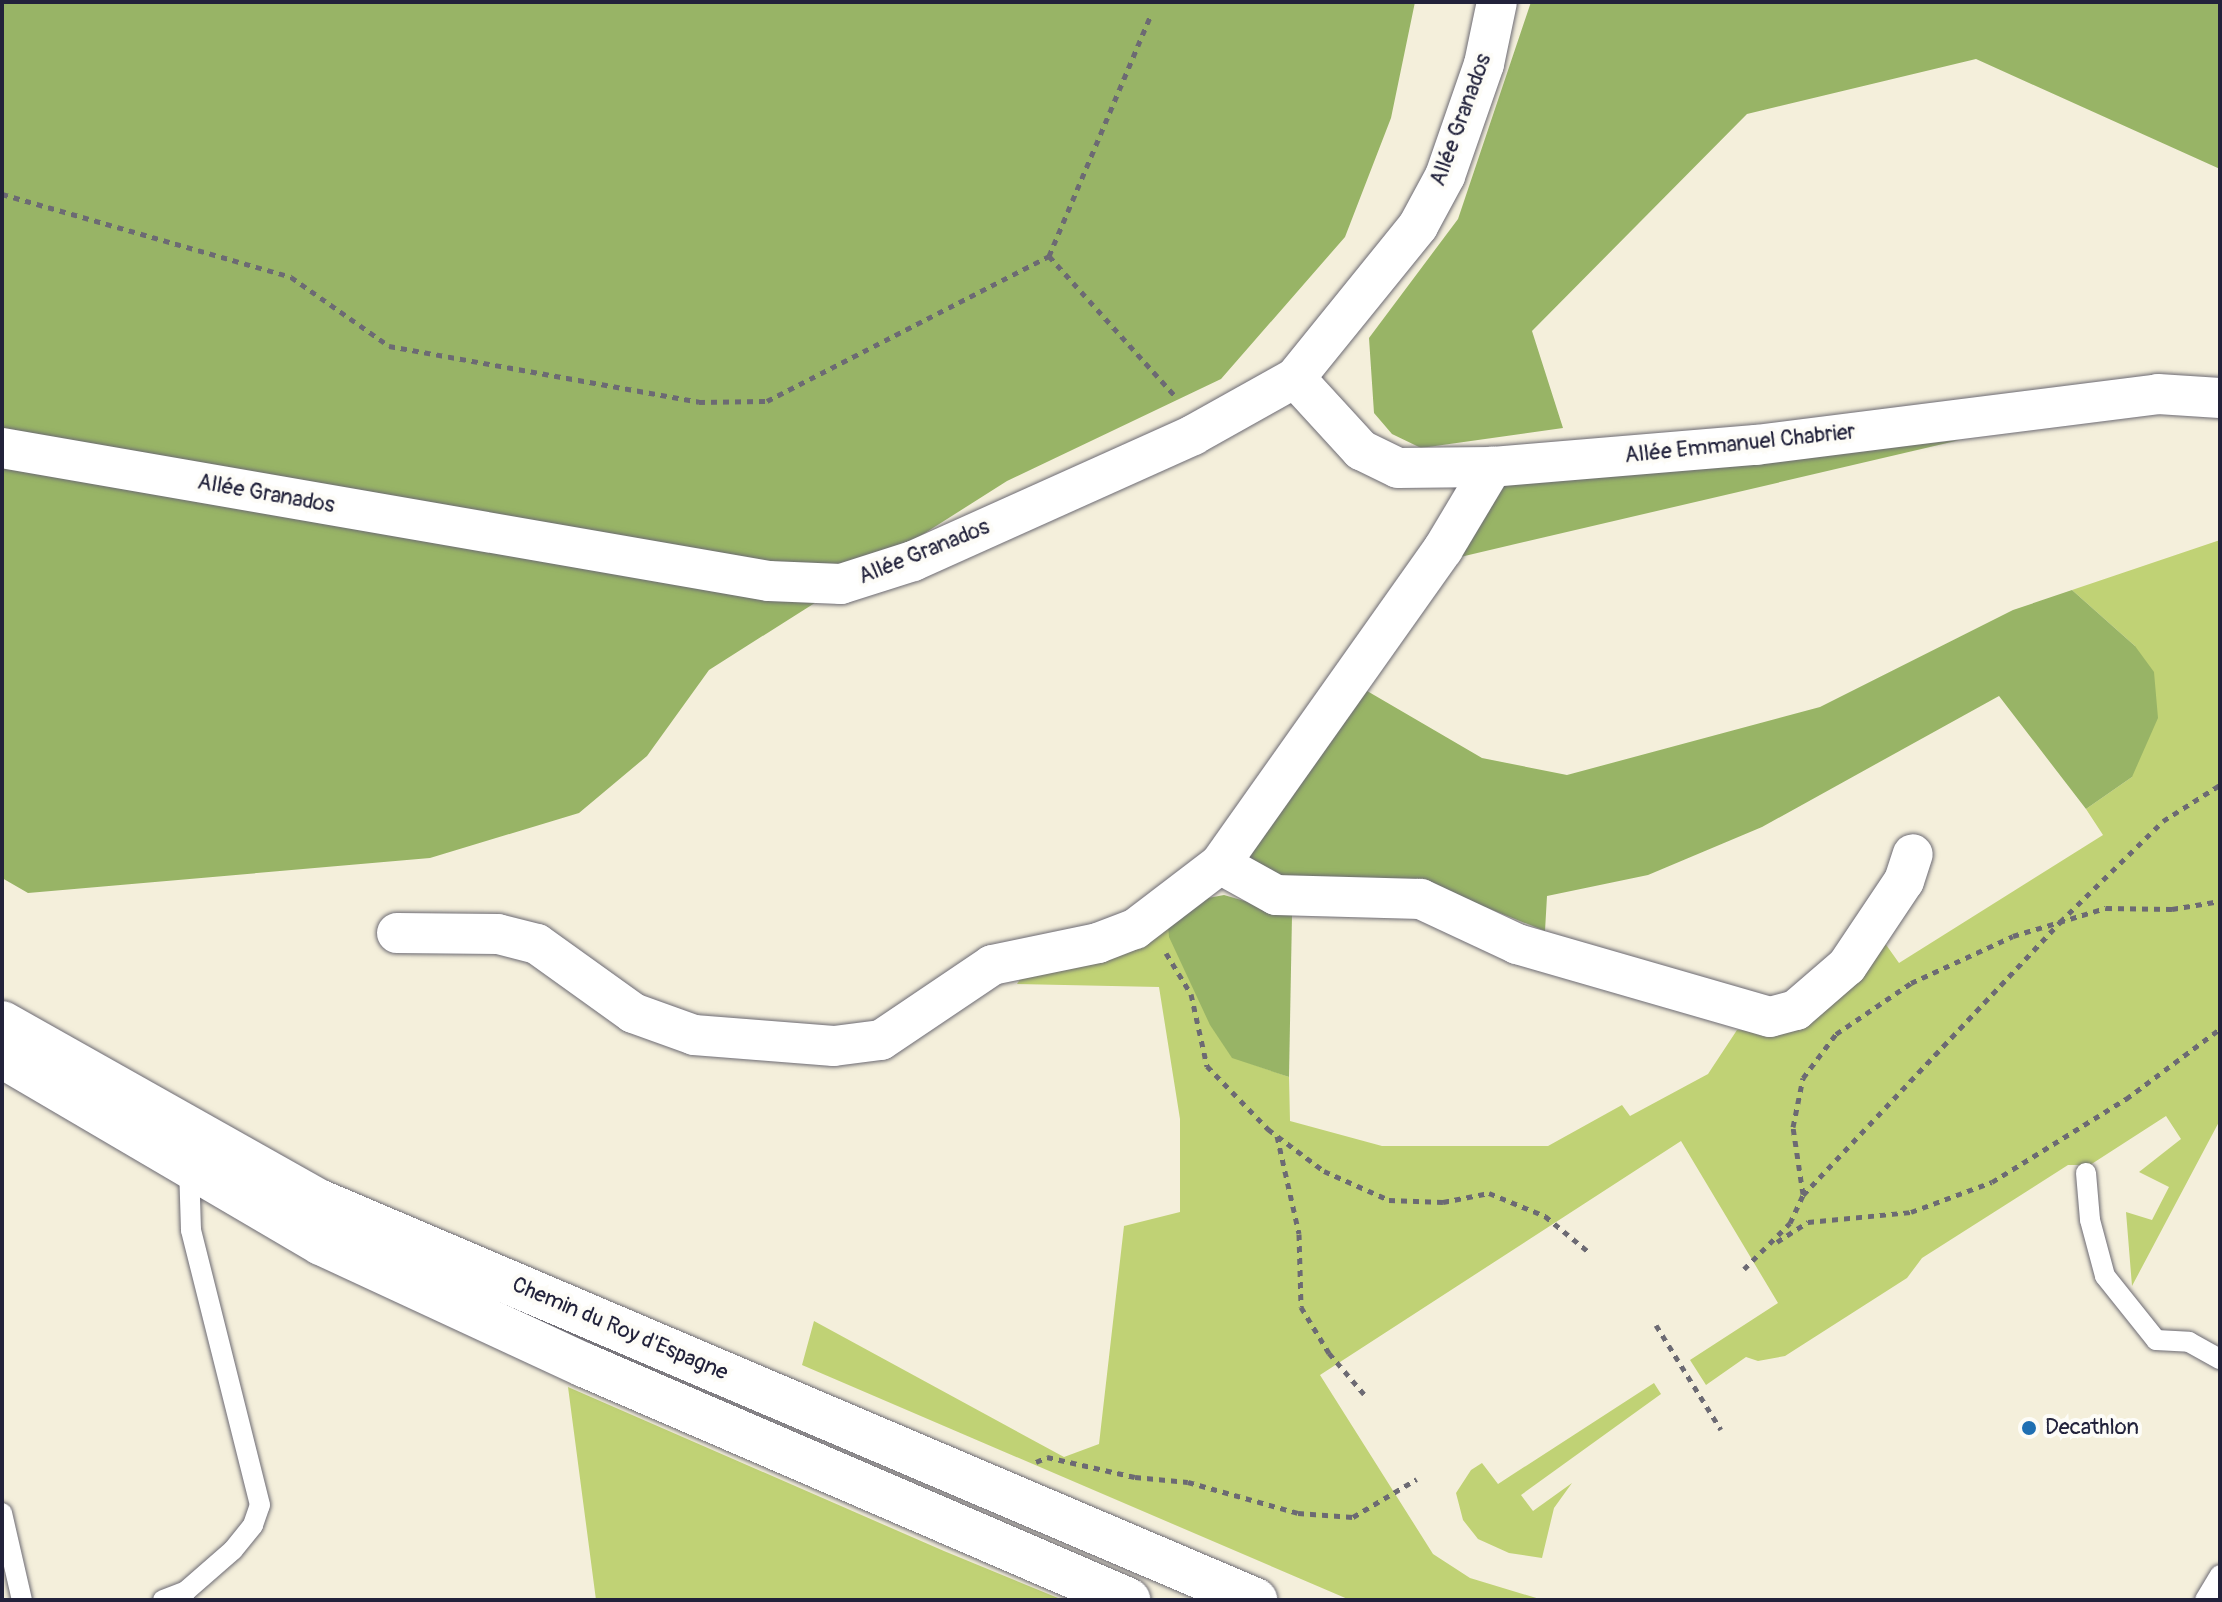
<!DOCTYPE html>
<meta charset="utf-8">
<style>
body{margin:0}
#map{position:relative;width:2222px;height:1602px;overflow:hidden;background:#f4efdb;font-family:Pangolin,sans-serif}
div>[style]{position:absolute}
.green>*{inset:0;background:#c0d275}
.forest>*{inset:0;background:#98b466}
.path>*{height:5px;margin-top:-2.5px;transform-origin:0;background:repeating-linear-gradient(90deg,#6c6a73 0 6px,transparent 0 12px)}
.roads{filter:drop-shadow(0 0 2px #6c6a73) drop-shadow(0 0 2px #6c6a73)}
.service>*{height:20px;margin:-10px;padding:0 10px;transform-origin:10px;border-radius:10px;background:#fff}
.minor>*{height:40px;margin:-20px;padding:0 20px;transform-origin:20px;border-radius:20px;background:#fff}
.tertiary>*{height:44px;margin:-22px;padding:0 22px;transform-origin:22px;border-radius:22px;background:#fff}
.dots>*{width:22px;height:22px;translate:-50% -50%;box-sizing:border-box;border:4px solid #fdfcf7;border-radius:50%}
span{translate:-50% -50%;white-space:nowrap;text-align:center;line-height:1.15;-webkit-text-stroke:8px #fdfcf7;paint-order:stroke}
.street-label{font-size:22px;color:#22223b}
.poi-label{font-size:22px;color:#22223b}
.left{translate:0 -50%;text-align:left}
.frame{position:absolute;inset:0;border:4px solid #22223b;pointer-events:none}
</style>
<div id="map">
<div class="green">
<div style="clip-path:polygon(2220px 540px,2220px 1120px,2132px 1286px,2126px 1212px,2152px 1220px,2169px 1187px,2139px 1172px,2181px 1139px,2166px 1116px,2090px 1165px,2068px 1165px,1922px 1258px,1907px 1278px,1785px 1356px,1758px 1361px,1746px 1357px,1706px 1385px,1690px 1360px,1778px 1303px,1681px 1141px,1320px 1375px,1433px 1554px,1470px 1578px,1543px 1600px,1350px 1600px,802px 1365px,814px 1321px,1064px 1457px,1099px 1444px,1124px 1226px,1180px 1212px,1180px 1119px,1159px 987px,1017px 984px,1022px 976px,1168px 925px,1232px 1057px,1289px 1077px,1290px 1121px,1382px 1146px,1548px 1146px,1622px 1105px,1630px 1116px,1708px 1074px,1737px 1030px,1774px 1032px,1882px 939px,1899px 963px,2103px 835px,2086px 809px,2132px 777px,2135px 646px,2072px 590px)"></div>
<div style="clip-path:polygon(1654px 1383px,1661px 1394px,1521px 1495px,1533px 1511px,1572px 1483px,1554px 1508px,1542px 1558px,1509px 1553px,1478px 1539px,1463px 1520px,1456px 1493px,1471px 1470px,1482px 1463px,1498px 1484px)"></div>
<div style="clip-path:polygon(568px 1387px,944px 1551px,1063px 1600px,596px 1600px)"></div>
</div>
<div class="forest">
<div style="clip-path:polygon(2px 2px,1415px 2px,1391px 118px,1345px 237px,1221px 379px,1007px 481px,709px 670px,647px 756px,579px 813px,430px 858px,28px 893px,2px 878px)"></div>
<div style="clip-path:polygon(1531px 2px,2220px 2px,2220px 169px,1976px 59px,1747px 114px,1532px 331px,1563px 428px,1421px 448px,1392px 434px,1374px 413px,1369px 338px,1458px 219px)"></div>
<div style="clip-path:polygon(1960px 440px,1456px 558px,1501px 483px)"></div>
<div style="clip-path:polygon(2072px 590px,2135px 646px,2154px 672px,2158px 718px,2132px 777px,2086px 809px,1999px 696px,1762px 827px,1648px 875px,1547px 896px,1545px 931px,1485px 907px,1271px 887px,1243px 860px,1362px 688px,1482px 758px,1567px 775px,1820px 707px,2013px 610px)"></div>
<div style="clip-path:polygon(1224px 895px,1292px 915px,1289px 1077px,1232px 1058px,1210px 1025px,1169px 937px,1168px 925px,1208px 898px)"></div>
</div>
<div class="path">
<div style="left:2px;top:194px;width:301px;rotate:16deg"></div>
<div style="left:291px;top:277px;width:120px;rotate:35.1deg"></div>
<div style="left:389px;top:346px;width:315px;rotate:10.2deg"></div>
<div style="left:699px;top:402px;width:68px;rotate:-0.8deg"></div>
<div style="left:767px;top:401px;width:317px;rotate:-27.2deg"></div>
<div style="left:1049px;top:256px;width:259px;rotate:-67.1deg"></div>
<div style="left:1049px;top:256px;width:191px;rotate:48deg"></div>
<div style="left:1166px;top:953px;width:48px;rotate:58.6deg"></div>
<div style="left:1191px;top:994px;width:74px;rotate:77.5deg"></div>
<div style="left:1207px;top:1066px;width:88px;rotate:45.9deg"></div>
<div style="left:1268px;top:1129px;width:70px;rotate:36.9deg"></div>
<div style="left:1324px;top:1171px;width:71px;rotate:24deg"></div>
<div style="left:1389px;top:1200px;width:54px;rotate:2.1deg"></div>
<div style="left:1443px;top:1202px;width:47px;rotate:-11.1deg"></div>
<div style="left:1489px;top:1193px;width:61px;rotate:22.3deg"></div>
<div style="left:1545px;top:1216px;width:58px;rotate:39.4deg"></div>
<div style="left:1277px;top:1136px;width:100px;rotate:77.3deg"></div>
<div style="left:1299px;top:1234px;width:73px;rotate:88.4deg"></div>
<div style="left:1301px;top:1307px;width:54px;rotate:58.7deg"></div>
<div style="left:1329px;top:1353px;width:54px;rotate:49.5deg"></div>
<div style="left:1803px;top:1194px;width:68px;rotate:-98.5deg"></div>
<div style="left:1793px;top:1127px;width:50px;rotate:-78.5deg"></div>
<div style="left:1803px;top:1078px;width:55px;rotate:-53.1deg"></div>
<div style="left:1836px;top:1034px;width:91px;rotate:-34.2deg"></div>
<div style="left:1911px;top:983px;width:112px;rotate:-24.7deg"></div>
<div style="left:2013px;top:936px;width:97px;rotate:-16.8deg"></div>
<div style="left:2106px;top:908px;width:66px;rotate:0.9deg"></div>
<div style="left:2172px;top:909px;width:49px;rotate:-9.5deg"></div>
<div style="left:1777px;top:1242px;width:37px;rotate:-33deg"></div>
<div style="left:1808px;top:1222px;width:103px;rotate:-5.5deg"></div>
<div style="left:1911px;top:1212px;width:86px;rotate:-20.3deg"></div>
<div style="left:1992px;top:1182px;width:158px;rotate:-31.8deg"></div>
<div style="left:2126px;top:1099px;width:117px;rotate:-36.7deg"></div>
<div style="left:1744px;top:1269px;width:65px;rotate:-45deg"></div>
<div style="left:1790px;top:1223px;width:31px;rotate:-65deg"></div>
<div style="left:1803px;top:1195px;width:375px;rotate:-46.7deg"></div>
<div style="left:2060px;top:922px;width:144px;rotate:-44.4deg"></div>
<div style="left:2163px;top:821px;width:67px;rotate:-32.3deg"></div>
<div style="left:1656px;top:1325px;width:123px;rotate:58.2deg"></div>
<div style="left:1036px;top:1462px;width:12px;rotate:-24deg"></div>
<div style="left:1047px;top:1457px;width:90px;rotate:12.8deg"></div>
<div style="left:1135px;top:1477px;width:53px;rotate:5.4deg"></div>
<div style="left:1188px;top:1482px;width:114px;rotate:15.7deg"></div>
<div style="left:1298px;top:1513px;width:55px;rotate:4.2deg"></div>
<div style="left:1353px;top:1517px;width:74px;rotate:-30.7deg"></div>
</div>
<div class="roads">
<div class="service">
<div style="left:2086px;top:1173px;width:47px;rotate:85.1deg"></div>
<div style="left:2090px;top:1220px;width:58px;rotate:75deg"></div>
<div style="left:2105px;top:1276px;width:82px;rotate:51.4deg"></div>
<div style="left:2156px;top:1340px;width:33px;rotate:3deg"></div>
<div style="left:2189px;top:1342px;width:35px;rotate:29deg"></div>
<div style="left:2px;top:1513px;width:89px;rotate:77.1deg"></div>
<div style="left:163px;top:1600px;width:25px;rotate:-21deg"></div>
<div style="left:186px;top:1591px;width:62px;rotate:-41.1deg"></div>
<div style="left:233px;top:1550px;width:32px;rotate:-51deg"></div>
<div style="left:253px;top:1525px;width:21px;rotate:-71deg"></div>
<div style="left:260px;top:1505px;width:284px;rotate:-104.1deg"></div>
<div style="left:191px;top:1230px;width:62px;rotate:-91.8deg"></div>
<div style="left:2205px;top:1600px;width:29px;rotate:-59deg"></div>
</div>
<div class="minor">
<div style="left:1295px;top:378px;width:98px;rotate:47.5deg"></div>
<div style="left:1361px;top:450px;width:41px;rotate:25.9deg"></div>
<div style="left:1398px;top:468px;width:94px;rotate:-0.6deg"></div>
<div style="left:1492px;top:467px;width:265px;rotate:-4.8deg"></div>
<div style="left:1756px;top:445px;width:405px;rotate:-7.2deg"></div>
<div style="left:2158px;top:394px;width:62px;rotate:3.7deg"></div>
<div style="left:2px;top:448px;width:778px;rotate:9.84deg"></div>
<div style="left:769px;top:581px;width:72px;rotate:2.4deg"></div>
<div style="left:841px;top:584px;width:76px;rotate:-17.7deg"></div>
<div style="left:913px;top:561px;width:307px;rotate:-24.2deg"></div>
<div style="left:1193px;top:435px;width:117px;rotate:-29.2deg"></div>
<div style="left:1295px;top:378px;width:196px;rotate:-51deg"></div>
<div style="left:1418px;top:226px;width:57px;rotate:-61.6deg"></div>
<div style="left:1445px;top:176px;width:119px;rotate:-70.8deg"></div>
<div style="left:1484px;top:64px;width:63px;rotate:-78.2deg"></div>
<div style="left:1220px;top:864px;width:64px;rotate:29deg"></div>
<div style="left:1276px;top:895px;width:145px;rotate:1.6deg"></div>
<div style="left:1421px;top:899px;width:106px;rotate:25.1deg"></div>
<div style="left:1517px;top:944px;width:263px;rotate:16.1deg"></div>
<div style="left:1770px;top:1017px;width:27px;rotate:-15deg"></div>
<div style="left:1796px;top:1010px;width:67px;rotate:-40.8deg"></div>
<div style="left:1847px;top:966px;width:102px;rotate:-56.2deg"></div>
<div style="left:1904px;top:881px;width:28px;rotate:-72deg"></div>
<div style="left:397px;top:933px;width:101px;rotate:0.6deg"></div>
<div style="left:498px;top:934px;width:40px;rotate:14.4deg"></div>
<div style="left:537px;top:944px;width:118px;rotate:35.7deg"></div>
<div style="left:633px;top:1013px;width:65px;rotate:19.8deg"></div>
<div style="left:694px;top:1035px;width:140px;rotate:4.5deg"></div>
<div style="left:834px;top:1046px;width:47px;rotate:-7.3deg"></div>
<div style="left:881px;top:1040px;width:134px;rotate:-34deg"></div>
<div style="left:992px;top:965px;width:108px;rotate:-11.7deg"></div>
<div style="left:1098px;top:943px;width:40px;rotate:-21deg"></div>
<div style="left:1135px;top:929px;width:107px;rotate:-37.4deg"></div>
<div style="left:1220px;top:864px;width:386px;rotate:-54.7deg"></div>
<div style="left:1443px;top:549px;width:96px;rotate:-59.1deg"></div>
</div>
<div class="tertiary">
<div style="left:2px;top:1023px;width:360px;rotate:29.4deg"></div>
<div style="left:316px;top:1200px;width:1021px;rotate:23.07deg"></div>
<div style="left:2px;top:1056px;width:370px;rotate:30.4deg"></div>
<div style="left:321px;top:1243px;width:290px;rotate:24.9deg"></div>
<div style="left:584px;top:1365px;width:593px;rotate:23.36deg"></div>
</div>
</div>
<div class="dots">
<div style="left:2029px;top:1428px;background:#1f6fb2"></div>
</div>
<div class="street-label">
<span style="left:1461px;top:120px;rotate:-70deg">Allée Granados</span>
<span style="left:1740px;top:444px;rotate:-6deg">Allée Emmanuel Chabrier</span>
<span style="left:266px;top:494px;rotate:10deg">Allée Granados</span>
<span style="left:924px;top:552px;rotate:-22deg">Allée Granados</span>
<span style="left:620px;top:1329px;rotate:23deg">Chemin du Roy d'Espagne</span>
</div>
<div class="poi-label">
<span class="left" style="left:2045px;top:1428px">Decathlon</span>
</div>
<div class="frame"></div>
</div>
